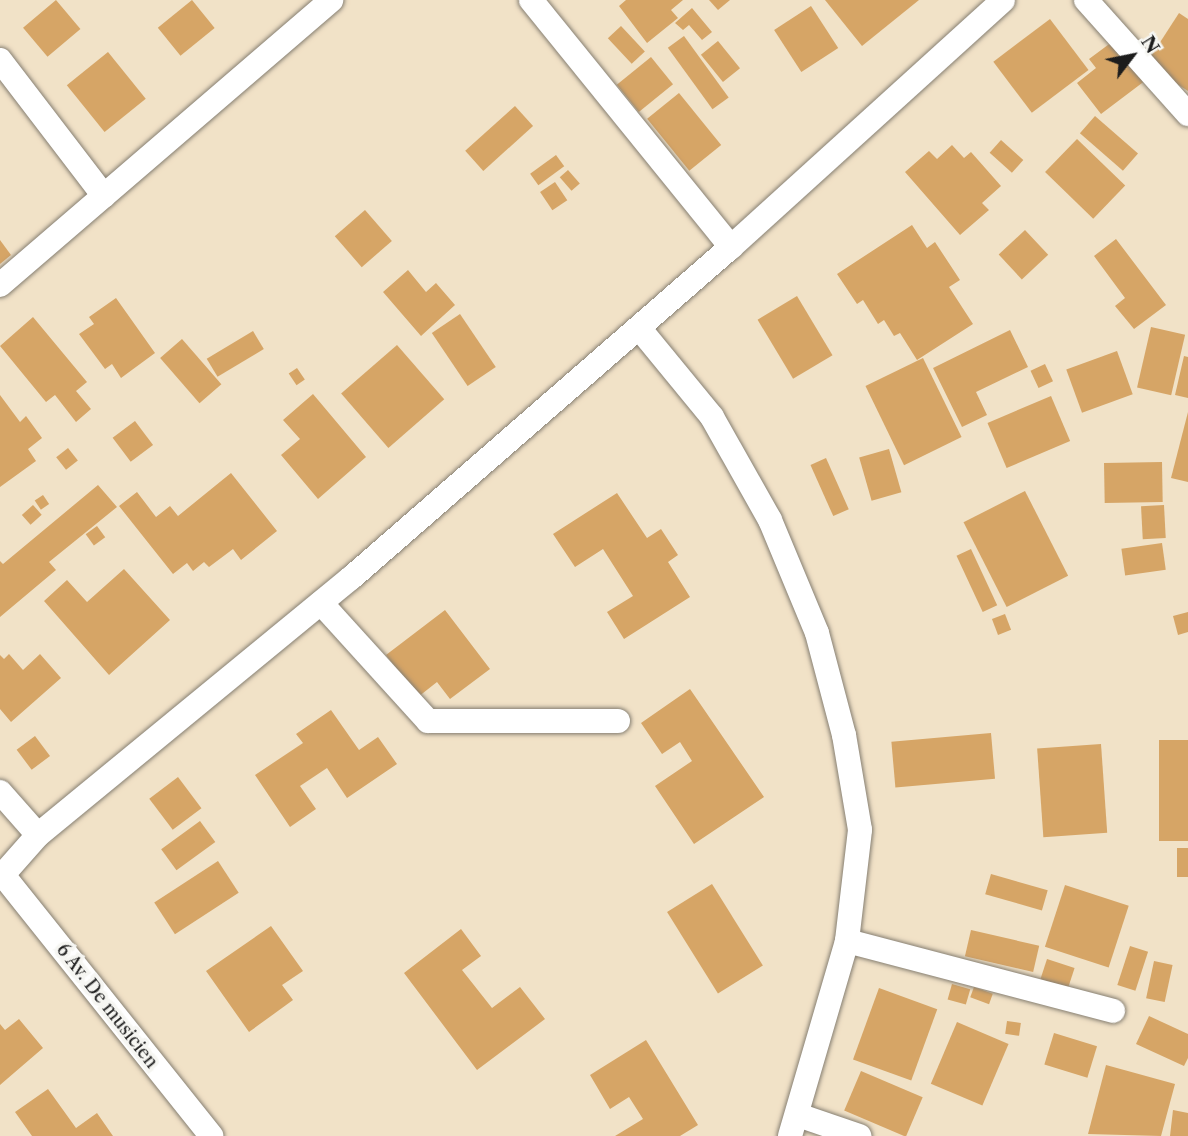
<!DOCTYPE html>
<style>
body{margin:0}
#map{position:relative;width:1188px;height:1136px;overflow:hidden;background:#f1e2c7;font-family:"Libre Caslon Text",serif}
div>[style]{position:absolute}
.building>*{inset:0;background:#d6a566;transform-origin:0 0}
.roads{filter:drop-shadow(0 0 2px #867f72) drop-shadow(0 0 2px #867f72)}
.minor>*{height:24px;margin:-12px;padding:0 12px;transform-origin:12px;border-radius:12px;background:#fff}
span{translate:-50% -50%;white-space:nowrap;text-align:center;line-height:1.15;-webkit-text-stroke:7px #f6f6f2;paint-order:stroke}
.street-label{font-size:18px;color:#1c1c1c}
.north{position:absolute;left:1097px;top:21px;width:70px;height:70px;-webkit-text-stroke:5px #f6f6f2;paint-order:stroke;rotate:58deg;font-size:19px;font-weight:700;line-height:28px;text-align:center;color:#1c1c1c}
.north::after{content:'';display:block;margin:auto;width:24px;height:32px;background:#1c1c1c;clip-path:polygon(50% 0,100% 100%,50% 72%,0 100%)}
</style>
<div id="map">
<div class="building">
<div style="left:56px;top:0;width:38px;height:43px;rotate:50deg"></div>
<div style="left:192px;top:0;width:36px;height:44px;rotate:51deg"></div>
<div style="clip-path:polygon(626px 0,683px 0,671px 10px,678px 18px,647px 43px,619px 6px)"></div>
<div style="clip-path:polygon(709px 0,730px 0,718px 10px)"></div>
<div style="clip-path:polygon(825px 0,919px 0,862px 46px)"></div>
<div style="left:811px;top:6px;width:50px;height:44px;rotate:57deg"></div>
<div style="clip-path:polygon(692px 8px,712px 32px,702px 40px,689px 25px,683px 30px,675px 23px)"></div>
<div style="clip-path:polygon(1179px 13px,1188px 19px,1188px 91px,1146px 64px)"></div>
<div style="left:1050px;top:19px;width:64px;height:71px;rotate:53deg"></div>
<div style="left:621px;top:26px;width:35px;height:18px;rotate:47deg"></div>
<div style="left:684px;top:36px;width:76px;height:20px;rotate:54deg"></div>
<div style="clip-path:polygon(1116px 39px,1146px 80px,1101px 114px,1077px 83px,1096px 68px,1089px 59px)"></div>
<div style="left:718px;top:41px;width:35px;height:22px;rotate:51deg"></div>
<div style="left:108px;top:52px;width:60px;height:53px;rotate:51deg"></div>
<div style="left:651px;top:57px;width:35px;height:44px;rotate:51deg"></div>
<div style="left:679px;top:93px;width:67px;height:41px;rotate:51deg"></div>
<div style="left:515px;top:106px;width:27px;height:67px;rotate:48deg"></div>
<div style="left:1095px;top:116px;width:57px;height:23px;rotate:41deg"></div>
<div style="left:1077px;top:139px;width:67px;height:46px;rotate:44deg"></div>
<div style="left:1001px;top:140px;width:30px;height:17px;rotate:42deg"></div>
<div style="clip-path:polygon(952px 145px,964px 158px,971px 152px,1001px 186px,982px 203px,989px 210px,960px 235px,905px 172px,929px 151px,937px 159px)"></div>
<div style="left:556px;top:155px;width:14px;height:32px;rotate:54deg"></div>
<div style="left:568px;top:170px;width:18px;height:11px;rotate:49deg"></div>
<div style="left:555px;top:182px;width:22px;height:18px;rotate:56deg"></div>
<div style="left:365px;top:210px;width:41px;height:40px;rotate:49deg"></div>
<div style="clip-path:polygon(912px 225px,927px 248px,935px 242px,960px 280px,949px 287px,973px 324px,917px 360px,900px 333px,894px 336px,884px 320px,878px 324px,863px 300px,857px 304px,837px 274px)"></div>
<div style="left:1025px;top:230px;width:34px;height:36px;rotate:47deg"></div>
<div style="clip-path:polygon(1116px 239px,1166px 305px,1134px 329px,1115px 306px,1125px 298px,1094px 256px)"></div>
<div style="clip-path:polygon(0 240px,11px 255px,0 264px)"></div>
<div style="clip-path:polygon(408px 270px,426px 292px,436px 283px,455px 305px,421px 336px,383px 292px)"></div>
<div style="left:797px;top:296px;width:69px;height:46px;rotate:59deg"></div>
<div style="clip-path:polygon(116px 298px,155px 353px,121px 378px,112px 364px,105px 369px,79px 334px,94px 324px,89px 317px)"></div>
<div style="left:460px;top:314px;width:64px;height:34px;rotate:56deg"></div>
<div style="clip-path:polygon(33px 317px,87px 382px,76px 391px,91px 409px,76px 422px,55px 395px,46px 402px,0 346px)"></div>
<div style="left:1151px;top:327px;width:35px;height:62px;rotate:13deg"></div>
<div style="clip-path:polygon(1010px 330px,1028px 367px,976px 392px,987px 415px,962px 427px,933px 368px)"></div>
<div style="left:253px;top:331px;width:21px;height:54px;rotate:59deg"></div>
<div style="left:182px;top:339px;width:60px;height:29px;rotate:49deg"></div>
<div style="left:397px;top:345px;width:72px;height:74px;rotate:49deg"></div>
<div style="left:1117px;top:351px;width:46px;height:54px;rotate:70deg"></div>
<div style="clip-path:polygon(1184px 356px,1188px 357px,1188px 398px,1175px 395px)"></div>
<div style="left:923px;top:358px;width:88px;height:64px;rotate:64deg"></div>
<div style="left:1045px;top:364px;width:19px;height:16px;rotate:65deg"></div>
<div style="left:297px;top:368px;width:14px;height:10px;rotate:56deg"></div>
<div style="clip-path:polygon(313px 394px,366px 457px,318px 499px,281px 455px,300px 439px,283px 420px)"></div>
<div style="clip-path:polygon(0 395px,20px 422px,26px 416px,42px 438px,28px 449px,36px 461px,0 487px)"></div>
<div style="left:1051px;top:396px;width:49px;height:69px;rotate:67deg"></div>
<div style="clip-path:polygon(1188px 412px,1188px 482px,1171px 478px)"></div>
<div style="left:135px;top:421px;width:30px;height:28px;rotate:53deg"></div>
<div style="left:68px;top:448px;width:16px;height:15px;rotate:52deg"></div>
<div style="left:889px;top:449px;width:45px;height:31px;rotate:74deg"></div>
<div style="left:826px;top:458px;width:56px;height:17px;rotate:66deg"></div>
<div style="left:1162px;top:462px;width:40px;height:58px;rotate:89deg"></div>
<div style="clip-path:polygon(231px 473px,277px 531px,241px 560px,233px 549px,209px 567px,204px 562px,193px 571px,187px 563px,173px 574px,119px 506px,137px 492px,156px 517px,170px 506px,178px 516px)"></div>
<div style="clip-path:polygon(98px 485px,117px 507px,49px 562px,56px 570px,0 617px,0 561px,3px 564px)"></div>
<div style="left:1025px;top:491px;width:95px;height:69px;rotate:63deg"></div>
<div style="clip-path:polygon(617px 493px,647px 538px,661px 529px,678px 555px,668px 562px,690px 597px,624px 639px,607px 612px,633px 596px,603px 549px,575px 567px,553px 534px)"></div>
<div style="left:43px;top:495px;width:11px;height:10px;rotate:56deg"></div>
<div style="left:33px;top:505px;width:13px;height:15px;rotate:48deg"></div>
<div style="left:1164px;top:505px;width:33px;height:23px;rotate:87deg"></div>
<div style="left:97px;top:526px;width:14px;height:14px;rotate:54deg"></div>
<div style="left:1162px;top:543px;width:27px;height:41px;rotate:82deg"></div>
<div style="left:971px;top:549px;width:62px;height:16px;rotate:65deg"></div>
<div style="clip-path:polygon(124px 569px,170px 620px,109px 675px,44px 601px,67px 580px,87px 602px)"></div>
<div style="clip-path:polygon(445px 610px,490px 669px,450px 699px,437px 682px,418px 697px,386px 655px)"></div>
<div style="clip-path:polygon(1188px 612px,1188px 632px,1178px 635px,1173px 616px)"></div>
<div style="left:1005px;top:614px;width:17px;height:14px;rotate:69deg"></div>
<div style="clip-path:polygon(9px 654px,23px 670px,40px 654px,61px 678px,11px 722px,0 709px,0 655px,4px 659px)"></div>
<div style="clip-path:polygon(690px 689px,764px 797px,694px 844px,655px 786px,692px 761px,680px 742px,662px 754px,641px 723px)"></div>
<div style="clip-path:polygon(331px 710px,359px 750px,378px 737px,397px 764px,347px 798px,327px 768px,300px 786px,316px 809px,290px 827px,255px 775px,303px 743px,296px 734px)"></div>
<div style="left:991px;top:733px;width:46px;height:100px;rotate:85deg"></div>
<div style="left:35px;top:736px;width:25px;height:23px;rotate:53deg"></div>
<div style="left:1159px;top:740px;width:29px;height:101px"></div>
<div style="left:1101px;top:744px;width:89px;height:64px;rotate:86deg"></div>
<div style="left:178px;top:777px;width:39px;height:36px;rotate:53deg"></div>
<div style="left:200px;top:821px;width:26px;height:48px;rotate:54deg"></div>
<div style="left:1177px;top:848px;width:11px;height:29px"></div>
<div style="left:218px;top:861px;width:38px;height:76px;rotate:57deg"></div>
<div style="left:991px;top:874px;width:59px;height:21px;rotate:16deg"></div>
<div style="left:712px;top:884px;width:96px;height:53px;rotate:58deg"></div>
<div style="left:1065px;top:885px;width:67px;height:65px;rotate:18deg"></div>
<div style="clip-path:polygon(271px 926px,303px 971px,282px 985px,293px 1000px,249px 1032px,206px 971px)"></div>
<div style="clip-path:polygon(461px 929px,481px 956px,462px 970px,492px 1008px,520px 987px,545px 1019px,477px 1070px,404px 973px)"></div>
<div style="left:971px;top:930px;width:70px;height:27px;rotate:13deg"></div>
<div style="left:1130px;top:946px;width:19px;height:41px;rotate:18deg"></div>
<div style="left:1047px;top:959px;width:29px;height:24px;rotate:18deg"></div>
<div style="left:1154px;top:961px;width:19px;height:38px;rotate:12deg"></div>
<div style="left:952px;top:984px;width:19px;height:16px;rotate:16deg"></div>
<div style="left:974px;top:987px;width:20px;height:11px;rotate:20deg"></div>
<div style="left:879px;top:988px;width:62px;height:76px;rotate:20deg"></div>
<div style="clip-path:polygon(1149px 1016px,1188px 1034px,1188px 1058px,1184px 1066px,1136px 1044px)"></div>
<div style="clip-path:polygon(19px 1019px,43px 1048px,0 1085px,0 1024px,5px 1030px)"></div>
<div style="left:1007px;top:1021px;width:14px;height:13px;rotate:8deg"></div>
<div style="left:957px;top:1022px;width:56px;height:67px;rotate:23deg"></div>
<div style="left:1054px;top:1033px;width:45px;height:33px;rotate:17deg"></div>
<div style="clip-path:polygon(646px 1040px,698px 1125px,680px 1136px,615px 1136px,643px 1119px,629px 1097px,610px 1109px,590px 1075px)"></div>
<div style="clip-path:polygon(1106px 1065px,1175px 1084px,1161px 1136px,1088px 1134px)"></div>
<div style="left:861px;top:1071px;width:67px;height:43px;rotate:23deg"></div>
<div style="clip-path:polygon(48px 1089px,76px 1128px,97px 1113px,113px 1136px,32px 1136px,15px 1112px)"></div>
<div style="clip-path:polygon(1173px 1110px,1188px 1113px,1188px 1136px,1170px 1136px)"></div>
</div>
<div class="roads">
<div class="minor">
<div style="left:531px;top:0;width:318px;rotate:51deg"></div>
<div style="left:1086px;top:0;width:153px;rotate:48.2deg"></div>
<div style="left:0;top:60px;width:171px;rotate:52.6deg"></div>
<div style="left:0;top:285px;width:437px;rotate:-40.7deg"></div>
<div style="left:639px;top:328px;width:115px;rotate:50.6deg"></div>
<div style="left:712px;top:417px;width:118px;rotate:60.6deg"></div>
<div style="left:770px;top:520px;width:122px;rotate:67.4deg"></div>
<div style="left:817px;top:633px;width:106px;rotate:75.2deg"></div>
<div style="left:844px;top:735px;width:96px;rotate:80.4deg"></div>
<div style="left:860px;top:830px;width:112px;rotate:96.7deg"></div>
<div style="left:847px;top:941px;width:203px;rotate:106.3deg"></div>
<div style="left:321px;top:603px;width:159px;rotate:47.8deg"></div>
<div style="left:428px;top:721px;width:190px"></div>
<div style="left:0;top:792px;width:57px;rotate:48.5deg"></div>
<div style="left:3px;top:875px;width:334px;rotate:51.4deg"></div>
<div style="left:0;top:878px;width:57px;rotate:-48.5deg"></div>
<div style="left:38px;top:835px;width:405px;rotate:-39.4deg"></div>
<div style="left:351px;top:578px;width:504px;rotate:-41.06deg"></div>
<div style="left:731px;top:247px;width:367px;rotate:-42.2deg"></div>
<div style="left:847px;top:941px;width:275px;rotate:14.7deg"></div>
<div style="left:798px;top:1115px;width:65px;rotate:19deg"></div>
</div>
</div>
<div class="street-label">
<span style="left:107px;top:1006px;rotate:52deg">6 Av. De musicien</span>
</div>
<div class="north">N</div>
</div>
